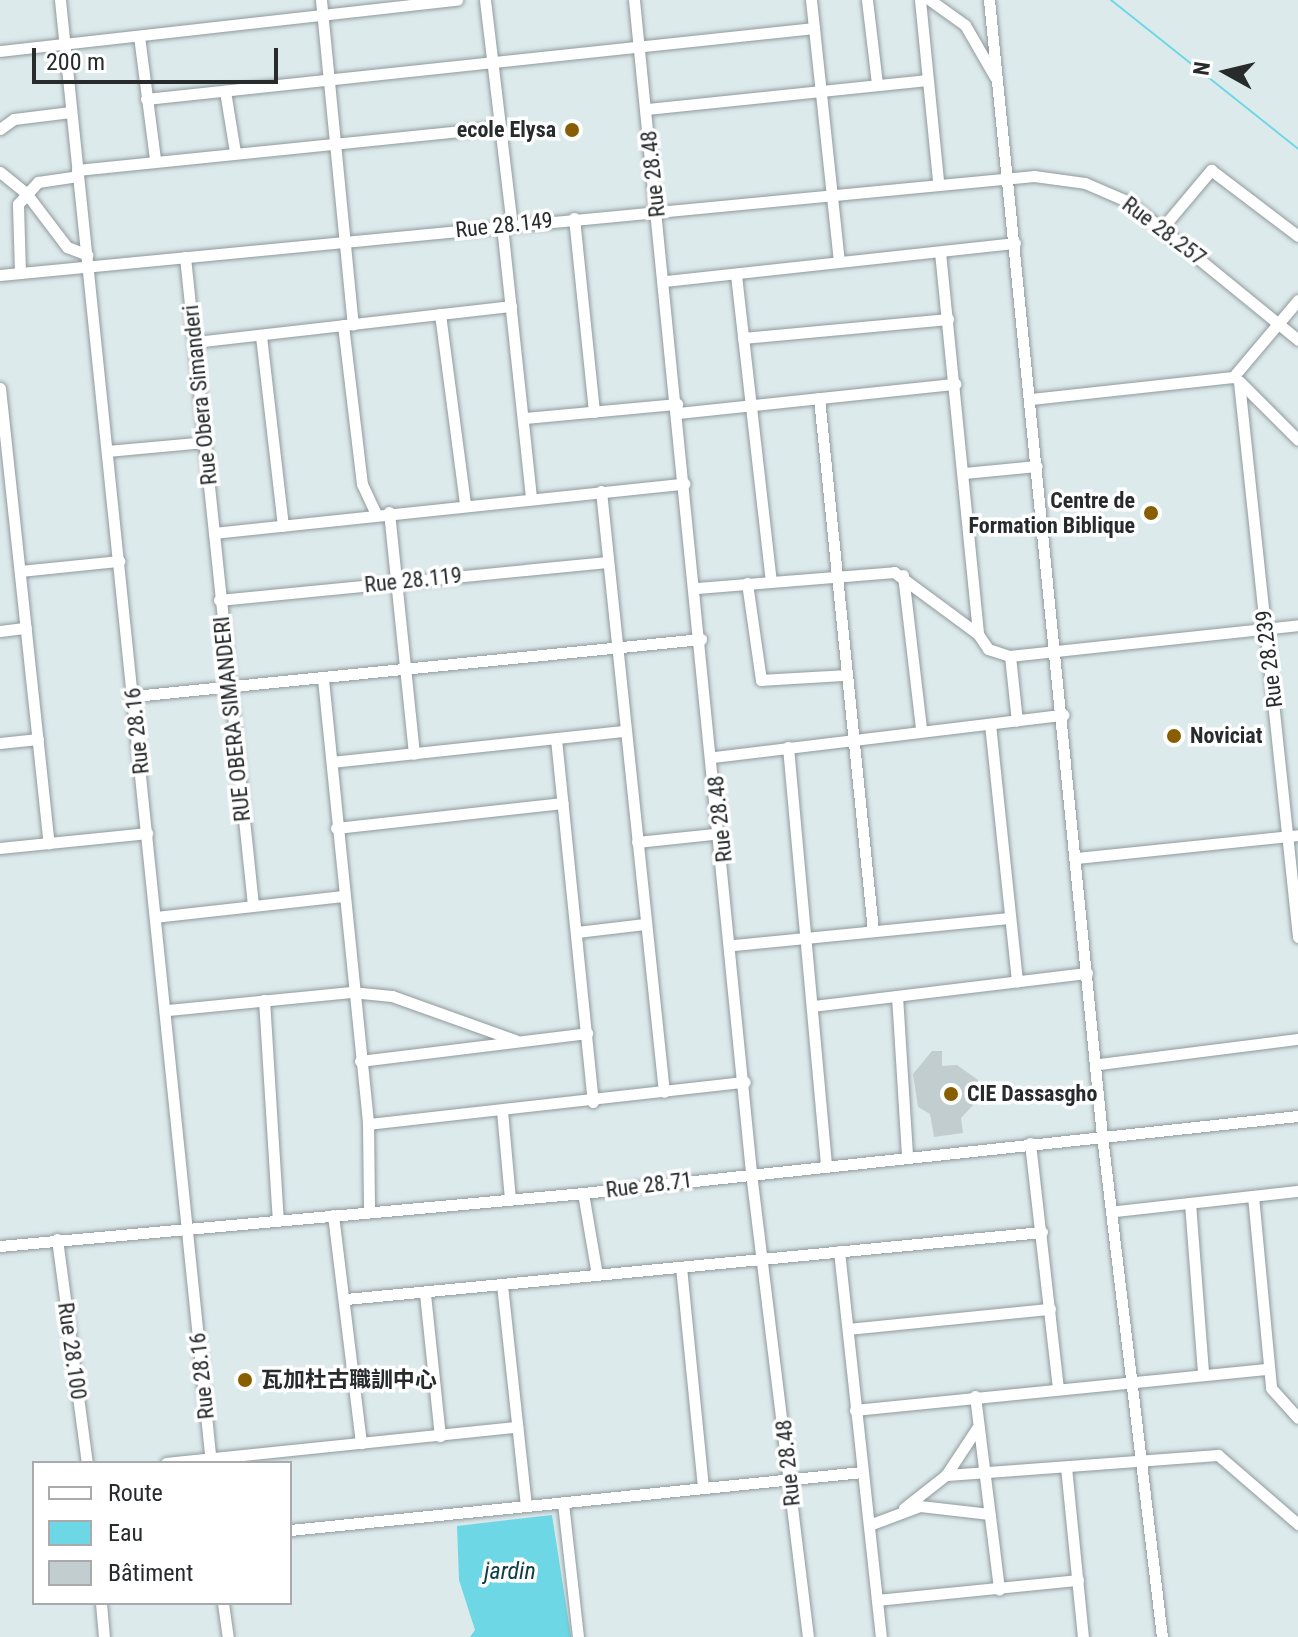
<!DOCTYPE html>
<meta charset="utf-8">
<style>
body{margin:0}
#map{position:relative;width:1298px;height:1637px;overflow:hidden;background:#ddeaec;font-family:"Roboto Condensed","Noto Sans SC",sans-serif}
div>[style]{position:absolute}
.water>*{inset:0;background:#6ed7e5}
.stream>*{height:2px;margin:-1px;padding:0 1px;transform-origin:1px;border-radius:1px;background:#6ed7e5}
.building>*{inset:0;background:#c1cdcf}
.roads{filter:drop-shadow(0 0 2px #8f9a9c) drop-shadow(0 0 2px #8f9a9c)}
.minor>*{height:11px;margin:-5.5px;padding:0 5.5px;transform-origin:5.5px;border-radius:5.5px;background:#fff}
.dots>*{width:22px;height:22px;translate:-50% -50%;box-sizing:border-box;border:4px solid #fff;border-radius:50%}
span{translate:-50% -50%;white-space:nowrap;text-align:center;line-height:1.15;-webkit-text-stroke:7px #fff;paint-order:stroke}
.poi-label{font-size:22px;color:#272b2c;font-weight:700}
.right{translate:-100% -50%;text-align:right}
.left{translate:0 -50%;text-align:left}
.street-label{font-size:22px;color:#272b2c}
.water-label{font-size:24px;color:#0b3d43;font-style:italic}
.legend{position:absolute;left:32px;top:1461px;width:260px;height:144px;box-sizing:border-box;background:#fff;border:2px solid #a9aaab;margin:0;padding:10px 14px;list-style:none;font-size:24px;color:#272b2c}
.legend li{display:flex;align-items:center;gap:16px;height:40px}
.legend b{width:40px;border:2px solid #a9aaab}
.north{position:absolute;left:1186px;top:32px;width:80px;height:80px;-webkit-text-stroke:6px #fff;paint-order:stroke;rotate:278deg;font-size:22px;font-weight:700;line-height:32px;text-align:center;color:#272b2c}
.north::after{content:'';display:block;margin:auto;width:28px;height:36px;background:#272b2c;clip-path:polygon(50% 0,100% 100%,50% 72%,0 100%)}
.scale{position:absolute;left:32px;top:48px;width:246px;height:36px;box-sizing:border-box;border:4px solid #272b2c;border-top:0;padding-left:10px;font-size:24px;line-height:28px;white-space:nowrap;color:#272b2c;-webkit-text-stroke:6px #fff;paint-order:stroke}
</style>
<div id="map">
<div class="water">
<div style="clip-path:polygon(552px 1515px,571px 1637px,470px 1637px,475px 1630px,459px 1580px,457px 1526px)"></div>
</div>
<div class="stream">
<div style="left:1111px;top:0;width:239px;rotate:38.5deg"></div>
</div>
<div class="building">
<div style="clip-path:polygon(932px 1051px,942px 1051px,942px 1066px,957px 1065px,978px 1080px,980px 1098px,961px 1118px,963px 1133px,934px 1137px,930px 1114px,918px 1107px,913px 1074px)"></div>
</div>
<div class="roads">
<div class="minor">
<div style="left:60px;top:0;width:1471px;rotate:84.11deg"></div>
<div style="left:321px;top:0;width:326px;rotate:84.4deg"></div>
<div style="left:485px;top:0;width:227px;rotate:83.2deg"></div>
<div style="left:634px;top:0;width:1179px;rotate:84.3deg"></div>
<div style="left:751px;top:1173px;width:467px;rotate:83deg"></div>
<div style="left:811px;top:0;width:262px;rotate:83.9deg"></div>
<div style="left:867px;top:0;width:85px;rotate:83.2deg"></div>
<div style="left:920px;top:0;width:182px;rotate:84.3deg"></div>
<div style="left:930px;top:0;width:43px;rotate:35.5deg"></div>
<div style="left:965px;top:25px;width:60px;rotate:60deg"></div>
<div style="left:989px;top:0;width:1142px;rotate:84.32deg"></div>
<div style="left:1102px;top:1136px;width:505px;rotate:83.17deg"></div>
<div style="left:139px;top:36px;width:125px;rotate:82.6deg"></div>
<div style="left:0;top:51px;width:460px;rotate:-6.4deg"></div>
<div style="left:225px;top:91px;width:62px;rotate:80.7deg"></div>
<div style="left:146px;top:99px;width:672px;rotate:-6.07deg"></div>
<div style="left:647px;top:109px;width:282px;rotate:-5.9deg"></div>
<div style="left:0;top:129px;width:17px;rotate:-36deg"></div>
<div style="left:14px;top:119px;width:57px;rotate:-7deg"></div>
<div style="left:77px;top:170px;width:424px;rotate:-5.8deg"></div>
<div style="left:0;top:172px;width:33px;rotate:39deg"></div>
<div style="left:26px;top:193px;width:68px;rotate:52.8deg"></div>
<div style="left:67px;top:247px;width:22px;rotate:21deg"></div>
<div style="left:574px;top:218px;width:195px;rotate:84.1deg"></div>
<div style="left:502px;top:226px;width:274px;rotate:83.9deg"></div>
<div style="left:1163px;top:227px;width:75px;rotate:-49.9deg"></div>
<div style="left:1211px;top:170px;width:109px;rotate:37.2deg"></div>
<div style="left:940px;top:252px;width:384px;rotate:84.3deg"></div>
<div style="left:978px;top:634px;width:18px;rotate:56deg"></div>
<div style="left:988px;top:649px;width:23px;rotate:18deg"></div>
<div style="left:1010px;top:656px;width:290px;rotate:-6.1deg"></div>
<div style="left:185px;top:257px;width:652px;rotate:84.01deg"></div>
<div style="left:20px;top:273px;width:69px;rotate:-91.7deg"></div>
<div style="left:18px;top:204px;width:30px;rotate:-48deg"></div>
<div style="left:38px;top:182px;width:40px;rotate:-8.5deg"></div>
<div style="left:0;top:275px;width:1039px;rotate:-5.47deg"></div>
<div style="left:1034px;top:176px;width:51px;rotate:7.8deg"></div>
<div style="left:1085px;top:183px;width:48px;rotate:23.4deg"></div>
<div style="left:1129px;top:202px;width:218px;rotate:39.2deg"></div>
<div style="left:736px;top:275px;width:307px;rotate:83.5deg"></div>
<div style="left:665px;top:281px;width:352px;rotate:-6.2deg"></div>
<div style="left:440px;top:314px;width:193px;rotate:82.5deg"></div>
<div style="left:343px;top:325px;width:160px;rotate:83.2deg"></div>
<div style="left:362px;top:484px;width:33px;rotate:65deg"></div>
<div style="left:261px;top:336px;width:191px;rotate:83.4deg"></div>
<div style="left:743px;top:338px;width:206px;rotate:-5.3deg"></div>
<div style="left:195px;top:342px;width:318px;rotate:-6.5deg"></div>
<div style="left:1239px;top:381px;width:83px;rotate:45deg"></div>
<div style="left:1239px;top:382px;width:558px;rotate:83.93deg"></div>
<div style="left:0;top:388px;width:458px;rotate:83.9deg"></div>
<div style="left:819px;top:398px;width:536px;rotate:84.21deg"></div>
<div style="left:1031px;top:399px;width:203px;rotate:-6.2deg"></div>
<div style="left:1233px;top:377px;width:101px;rotate:-49.8deg"></div>
<div style="left:678px;top:413px;width:279px;rotate:-6deg"></div>
<div style="left:525px;top:418px;width:153px;rotate:-5.3deg"></div>
<div style="left:107px;top:451px;width:98px;rotate:-5.2deg"></div>
<div style="left:964px;top:473px;width:73px;rotate:-5.5deg"></div>
<div style="left:601px;top:491px;width:604px;rotate:84.02deg"></div>
<div style="left:389px;top:512px;width:243px;rotate:84.1deg"></div>
<div style="left:214px;top:533px;width:473px;rotate:-6deg"></div>
<div style="left:20px;top:571px;width:100px;rotate:-5.8deg"></div>
<div style="left:903px;top:575px;width:155px;rotate:83.3deg"></div>
<div style="left:747px;top:583px;width:98px;rotate:81.8deg"></div>
<div style="left:761px;top:680px;width:85px;rotate:-3.4deg"></div>
<div style="left:697px;top:588px;width:198px;rotate:-4.6deg"></div>
<div style="left:894px;top:572px;width:104px;rotate:36.4deg"></div>
<div style="left:219px;top:600px;width:390px;rotate:-5.6deg"></div>
<div style="left:0;top:631px;width:26px;rotate:-7deg"></div>
<div style="left:1010px;top:656px;width:65px;rotate:83.9deg"></div>
<div style="left:323px;top:679px;width:447px;rotate:84.2deg"></div>
<div style="left:368px;top:1124px;width:88px;rotate:89.3deg"></div>
<div style="left:134px;top:696px;width:570px;rotate:-5.74deg"></div>
<div style="left:990px;top:724px;width:259px;rotate:84deg"></div>
<div style="left:556px;top:739px;width:365px;rotate:84.2deg"></div>
<div style="left:0;top:743px;width:38px;rotate:-6deg"></div>
<div style="left:788px;top:747px;width:419px;rotate:84.8deg"></div>
<div style="left:714px;top:757px;width:352px;rotate:-6.9deg"></div>
<div style="left:332px;top:762px;width:294px;rotate:-6.1deg"></div>
<div style="left:336px;top:828px;width:228px;rotate:-6.3deg"></div>
<div style="left:637px;top:842px;width:85px;rotate:-6deg"></div>
<div style="left:0;top:848px;width:148px;rotate:-5.8deg"></div>
<div style="left:1077px;top:858px;width:222px;rotate:-5.9deg"></div>
<div style="left:155px;top:917px;width:188px;rotate:-6.4deg"></div>
<div style="left:577px;top:932px;width:68px;rotate:-6.7deg"></div>
<div style="left:734px;top:945px;width:276px;rotate:-5.6deg"></div>
<div style="left:897px;top:996px;width:158px;rotate:86.4deg"></div>
<div style="left:264px;top:1000px;width:220px;rotate:86.4deg"></div>
<div style="left:813px;top:1006px;width:276px;rotate:-6.9deg"></div>
<div style="left:168px;top:1010px;width:184px;rotate:-5.6deg"></div>
<div style="left:351px;top:992px;width:41px;rotate:5.6deg"></div>
<div style="left:392px;top:996px;width:131px;rotate:19.7deg"></div>
<div style="left:360px;top:1061px;width:229px;rotate:-7deg"></div>
<div style="left:1099px;top:1064px;width:201px;rotate:-7.2deg"></div>
<div style="left:502px;top:1111px;width:88px;rotate:84.8deg"></div>
<div style="left:368px;top:1124px;width:379px;rotate:-6.4deg"></div>
<div style="left:1030px;top:1143px;width:247px;rotate:83.5deg"></div>
<div style="left:583px;top:1193px;width:83px;rotate:80.3deg"></div>
<div style="left:1253px;top:1196px;width:193px;rotate:84.6deg"></div>
<div style="left:1271px;top:1388px;width:40px;rotate:48deg"></div>
<div style="left:1190px;top:1203px;width:169px;rotate:85.6deg"></div>
<div style="left:1116px;top:1211px;width:183px;rotate:-6.3deg"></div>
<div style="left:333px;top:1215px;width:230px;rotate:83deg"></div>
<div style="left:57px;top:1239px;width:226px;rotate:82.4deg"></div>
<div style="left:0;top:1246px;width:585px;rotate:-5.19deg"></div>
<div style="left:583px;top:1193px;width:719px;rotate:-6.15deg"></div>
<div style="left:839px;top:1251px;width:388px;rotate:83.8deg"></div>
<div style="left:681px;top:1267px;width:222px;rotate:84.3deg"></div>
<div style="left:502px;top:1285px;width:222px;rotate:83.8deg"></div>
<div style="left:425px;top:1294px;width:143px;rotate:84deg"></div>
<div style="left:346px;top:1299px;width:699px;rotate:-5.5deg"></div>
<div style="left:848px;top:1329px;width:203px;rotate:-5.7deg"></div>
<div style="left:975px;top:1396px;width:195px;rotate:82.9deg"></div>
<div style="left:855px;top:1410px;width:415px;rotate:-5.7deg"></div>
<div style="left:166px;top:1463px;width:353px;rotate:-5.9deg"></div>
<div style="left:1066px;top:1467px;width:171px;rotate:84.3deg"></div>
<div style="left:946px;top:1475px;width:273px;rotate:-4.2deg"></div>
<div style="left:1218px;top:1455px;width:106px;rotate:40.8deg"></div>
<div style="left:563px;top:1503px;width:135px;rotate:83.6deg"></div>
<div style="left:904px;top:1508px;width:53px;rotate:-38.2deg"></div>
<div style="left:946px;top:1475px;width:56px;rotate:-56.6deg"></div>
<div style="left:869px;top:1525px;width:54px;rotate:-20.4deg"></div>
<div style="left:920px;top:1506px;width:70px;rotate:6.5deg"></div>
<div style="left:290px;top:1530px;width:575px;rotate:-5.79deg"></div>
<div style="left:877px;top:1600px;width:202px;rotate:-5.7deg"></div>
<div style="left:101px;top:1603px;width:34px;rotate:85deg"></div>
<div style="left:223px;top:1603px;width:34px;rotate:82deg"></div>
</div>
</div>
<div class="dots">
<div style="left:572px;top:130px;background:#885e00"></div>
<div style="left:1151px;top:513px;background:#885e00"></div>
<div style="left:1174px;top:736px;background:#885e00"></div>
<div style="left:951px;top:1094px;background:#885e00"></div>
<div style="left:245px;top:1380px;background:#885e00"></div>
</div>
<div class="poi-label">
<span class="right" style="left:556px;top:130px">ecole Elysa</span>
<span class="right" style="left:1135px;top:513px">Centre de<br>Formation Biblique</span>
<span class="left" style="left:1190px;top:736px">Noviciat</span>
<span class="left" style="left:967px;top:1094px">CIE Dassasgho</span>
<span class="left" style="left:261px;top:1380px">瓦加杜古職訓中心</span>
</div>
<div class="street-label">
<span style="left:653px;top:174px;rotate:-96deg">Rue 28.48</span>
<span style="left:504px;top:225px;rotate:-6deg">Rue 28.149</span>
<span style="left:1164px;top:231px;rotate:37deg">Rue 28.257</span>
<span style="left:200px;top:395px;rotate:-96deg">Rue Obera Simanderi</span>
<span style="left:413px;top:580px;rotate:-6deg">Rue 28.119</span>
<span style="left:1269px;top:659px;rotate:-97deg">Rue 28.239</span>
<span style="left:232px;top:719px;rotate:-96deg">RUE OBERA SIMANDERI</span>
<span style="left:137px;top:731px;rotate:-96deg">Rue 28.16</span>
<span style="left:720px;top:819px;rotate:-96deg">Rue 28.48</span>
<span style="left:649px;top:1185px;rotate:-7deg">Rue 28.71</span>
<span style="left:72px;top:1351px;rotate:82deg">Rue 28.100</span>
<span style="left:202px;top:1376px;rotate:-96deg">Rue 28.16</span>
<span style="left:788px;top:1463px;rotate:-96deg">Rue 28.48</span>
</div>
<div class="water-label">
<span style="left:510px;top:1572px">jardin</span>
</div>
<ul class="legend">
<li><b style="height:10px;background:#fff"></b>Route</li>
<li><b style="height:22px;background:#6ed7e5"></b>Eau</li>
<li><b style="height:22px;background:#c1cdcf"></b>Bâtiment</li>
</ul>
<div class="north">N</div>
<div class="scale">200 m</div>
</div>
